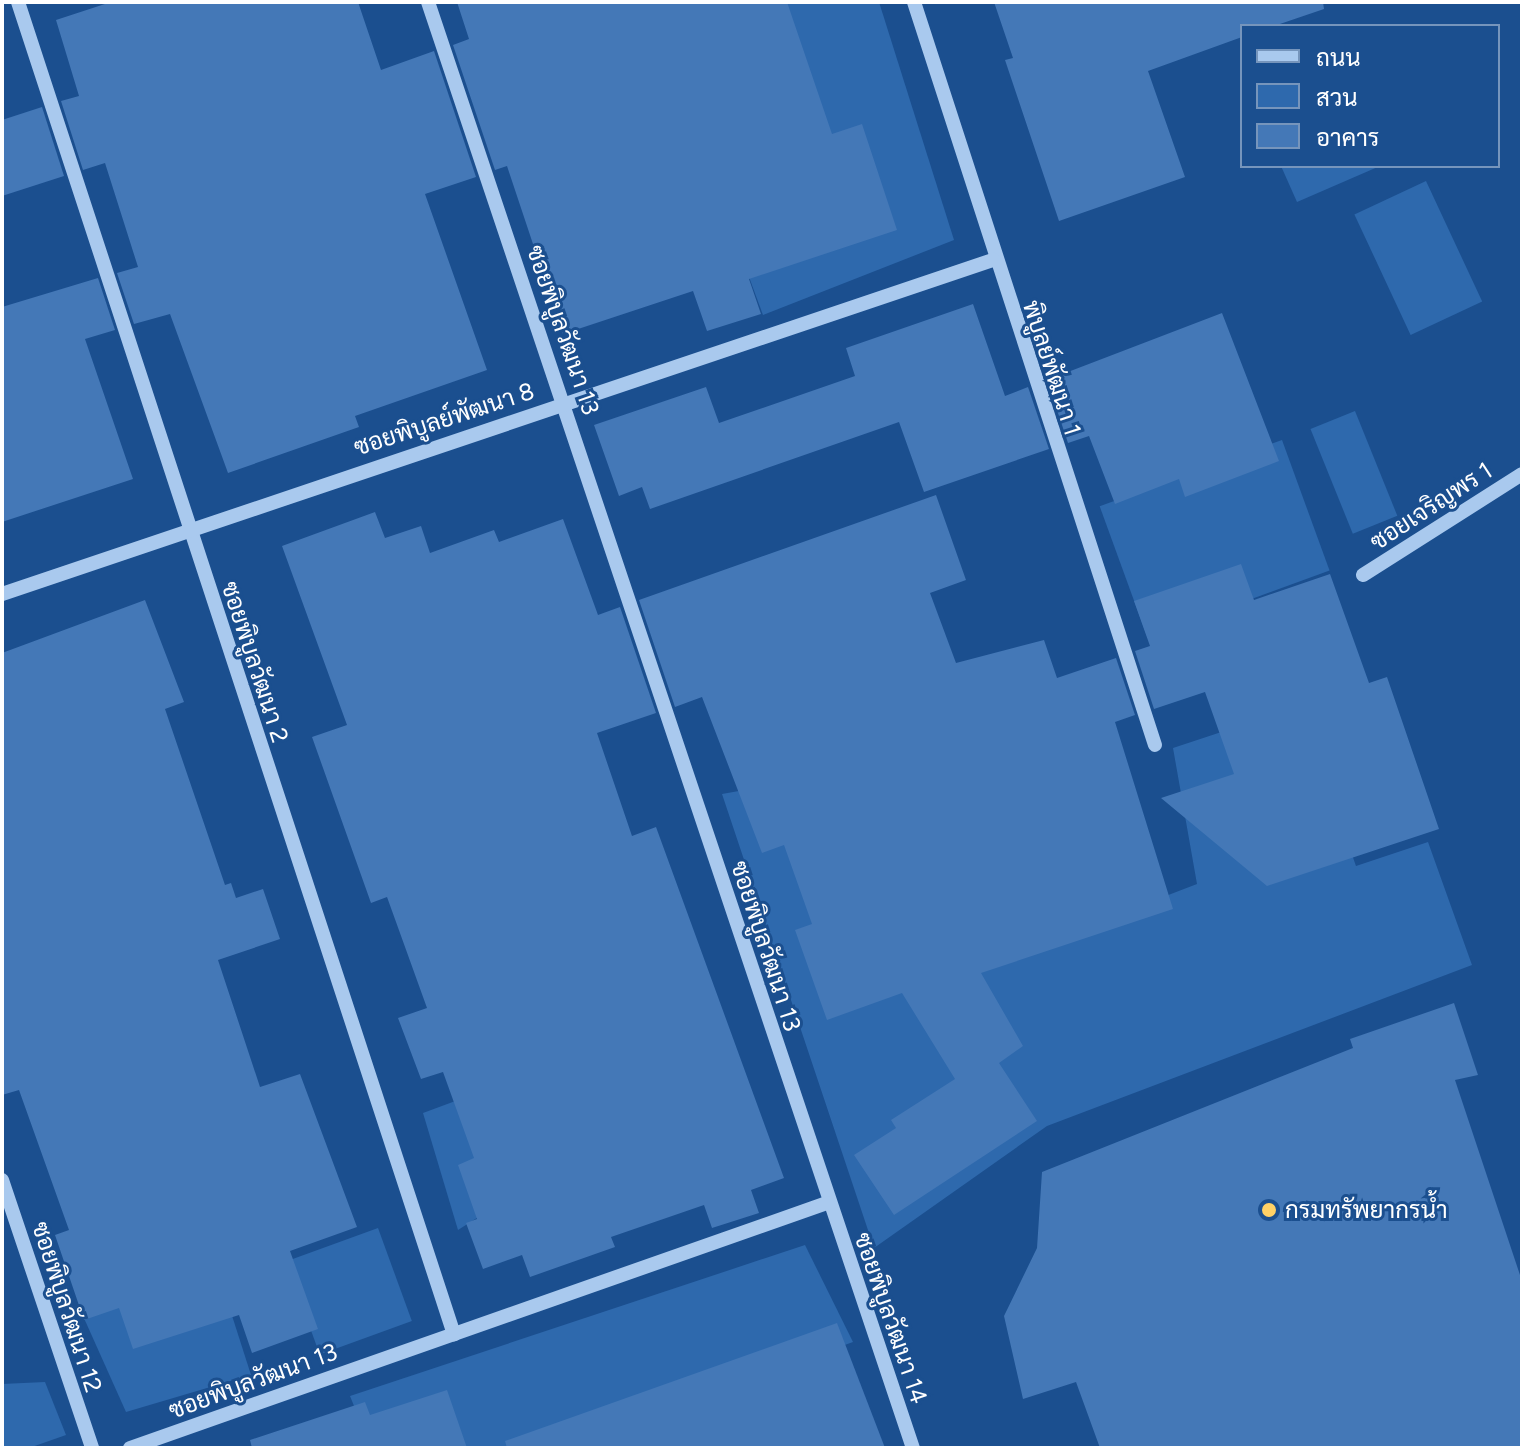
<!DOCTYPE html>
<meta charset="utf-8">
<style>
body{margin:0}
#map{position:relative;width:1524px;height:1450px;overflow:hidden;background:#1b4f8f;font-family:Figtree,Sarabun,sans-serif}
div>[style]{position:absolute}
.green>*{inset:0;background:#2e69ad;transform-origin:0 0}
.building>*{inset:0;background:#4478b7}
.minor>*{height:14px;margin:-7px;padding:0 7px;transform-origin:7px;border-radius:7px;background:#a9c9ee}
.dots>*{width:22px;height:22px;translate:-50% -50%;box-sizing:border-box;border:4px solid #1b4f8f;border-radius:50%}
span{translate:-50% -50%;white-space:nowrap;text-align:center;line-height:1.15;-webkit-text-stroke:6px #1b4f8f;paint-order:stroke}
.street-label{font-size:24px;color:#fff}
.poi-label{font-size:24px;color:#fff}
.left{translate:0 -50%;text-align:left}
.frame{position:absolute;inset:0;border:4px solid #fff;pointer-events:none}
.legend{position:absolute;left:1240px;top:24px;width:260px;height:144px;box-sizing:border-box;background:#1b4f8f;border:2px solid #7695bc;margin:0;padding:10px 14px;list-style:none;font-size:24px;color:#fff}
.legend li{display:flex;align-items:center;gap:16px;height:40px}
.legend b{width:40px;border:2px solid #7695bc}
</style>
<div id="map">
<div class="green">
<div style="clip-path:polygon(774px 2px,879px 2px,954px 240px,763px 315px,738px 247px)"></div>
<div style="clip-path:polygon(1281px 166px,1380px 166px,1297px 202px)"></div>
<div style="left:1426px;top:181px;width:133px;height:79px;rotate:65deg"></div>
<div style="left:1355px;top:411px;width:113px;height:48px;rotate:68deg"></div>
<div style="left:1282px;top:440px;width:139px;height:194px;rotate:70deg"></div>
<div style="clip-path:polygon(1300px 706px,1356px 866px,1428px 842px,1472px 965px,1047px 1126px,874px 1248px,722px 794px,778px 784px,994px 962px,1197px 884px,1173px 748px)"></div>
<div style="clip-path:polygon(555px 1064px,491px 1209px,458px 1230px,423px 1113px)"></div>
<div style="left:378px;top:1228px;width:99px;height:98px;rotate:70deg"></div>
<div style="clip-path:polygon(805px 1245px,853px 1342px,558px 1448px,371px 1448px,350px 1396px)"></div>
<div style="clip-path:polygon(227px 1300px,251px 1375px,126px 1412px,79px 1307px)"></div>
<div style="clip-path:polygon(45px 1382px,66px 1435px,29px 1448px,2px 1448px,2px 1384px)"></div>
</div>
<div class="building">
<div style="clip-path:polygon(111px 2px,358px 2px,381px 70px,434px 51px,476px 177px,425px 194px,487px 370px,355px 416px,359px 427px,228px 473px,170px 314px,134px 324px,117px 273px,138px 267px,105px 163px,83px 170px,61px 101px,79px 96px,56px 20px)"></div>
<div style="clip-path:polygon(457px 2px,787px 2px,832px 134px,862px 124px,897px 230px,749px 279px,761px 314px,707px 331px,693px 291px,563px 334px,507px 166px,495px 170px,453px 45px,469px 39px)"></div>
<div style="clip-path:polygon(994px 2px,1323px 2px,1324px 9px,1274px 26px,1242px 26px,1242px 37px,1148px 71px,1185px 177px,1059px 221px,1005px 60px,1013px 58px)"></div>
<div style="clip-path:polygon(42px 107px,64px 176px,2px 196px,2px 120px)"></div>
<div style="clip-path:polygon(98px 278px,115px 330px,85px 339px,133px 479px,2px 522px,2px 307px)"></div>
<div style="clip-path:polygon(973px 304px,1005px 396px,1028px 387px,1049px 449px,924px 492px,899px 422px,650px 509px,642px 487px,619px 496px,594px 425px,706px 387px,719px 423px,855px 376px,846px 348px)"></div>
<div style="clip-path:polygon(1222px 313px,1279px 461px,1185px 497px,1179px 479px,1115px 504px,1089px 436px,1068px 443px,1047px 380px)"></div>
<div style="clip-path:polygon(936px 495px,966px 580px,930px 593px,956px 663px,1044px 640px,1057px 678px,1116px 658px,1135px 715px,1115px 722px,1173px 909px,981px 973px,1023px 1046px,999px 1063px,1037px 1121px,894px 1215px,854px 1155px,896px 1128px,891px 1120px,955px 1079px,902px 993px,827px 1020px,795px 930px,812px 924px,784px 845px,762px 853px,702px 697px,675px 707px,639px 600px)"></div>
<div style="clip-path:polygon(375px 512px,385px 538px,421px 526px,430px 553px,494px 530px,499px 542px,563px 519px,598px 615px,620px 607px,656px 713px,597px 733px,632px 836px,656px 827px,784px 1178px,751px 1190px,759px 1213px,712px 1228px,704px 1205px,611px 1237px,615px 1247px,530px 1277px,522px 1255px,483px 1269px,466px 1223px,477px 1219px,458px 1165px,474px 1158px,443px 1072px,421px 1079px,398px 1018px,427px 1008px,387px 897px,371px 903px,312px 737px,347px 725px,282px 546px)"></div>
<div style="clip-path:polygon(1241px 564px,1254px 600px,1330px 574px,1369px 683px,1387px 677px,1439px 829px,1267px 886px,1161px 798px,1234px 774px,1205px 692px,1154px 709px,1135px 651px,1150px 646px,1134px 601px)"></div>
<div style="clip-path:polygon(145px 600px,184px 702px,165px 709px,225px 885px,231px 883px,236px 898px,263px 889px,280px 939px,218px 960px,260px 1087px,300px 1074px,357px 1227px,290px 1251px,318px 1329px,252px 1353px,239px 1315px,133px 1349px,119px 1308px,84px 1320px,55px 1235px,69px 1230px,19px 1090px,2px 1095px,2px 653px)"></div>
<div style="clip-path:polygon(1454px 1003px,1478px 1075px,1455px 1080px,1522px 1281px,1522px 1448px,1100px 1448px,1076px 1382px,1023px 1399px,1004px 1316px,1037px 1248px,1042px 1172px,1353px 1048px,1350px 1039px)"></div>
<div style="clip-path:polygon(837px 1323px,885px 1448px,507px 1448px,505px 1441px)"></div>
<div style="clip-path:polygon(447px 1390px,467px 1448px,252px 1448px,250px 1440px,365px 1402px,370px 1415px)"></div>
</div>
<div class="minor">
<div style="left:18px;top:2px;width:1402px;rotate:71.88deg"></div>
<div style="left:428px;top:2px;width:1525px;rotate:71.46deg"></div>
<div style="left:914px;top:2px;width:781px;rotate:72.03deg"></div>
<div style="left:1363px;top:575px;width:188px;rotate:-32.4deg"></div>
<div style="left:2px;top:594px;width:1046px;rotate:-18.63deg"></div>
<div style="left:2px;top:1180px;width:283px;rotate:71.4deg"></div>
<div style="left:130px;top:1448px;width:739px;rotate:-19.37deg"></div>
</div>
<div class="dots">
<div style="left:1269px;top:1210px;background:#ffd166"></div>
</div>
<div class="street-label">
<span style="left:563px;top:330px;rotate:71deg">ซอยพิบูลวัฒนา 13</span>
<span style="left:1052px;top:368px;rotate:72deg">พิบูลย์พัฒนา 1</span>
<span style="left:444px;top:419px;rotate:-18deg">ซอยพิบูลย์พัฒนา 8</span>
<span style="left:1431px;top:506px;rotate:-33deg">ซอยเจริญพร 1</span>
<span style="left:255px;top:662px;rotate:72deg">ซอยพิบูลวัฒนา 2</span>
<span style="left:766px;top:946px;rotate:72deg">ซอยพิบูลวัฒนา 13</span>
<span style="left:67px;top:1307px;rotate:72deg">ซอยพิบูลวัฒนา 12</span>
<span style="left:891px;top:1318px;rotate:71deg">ซอยพิบูลวัฒนา 14</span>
<span style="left:253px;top:1381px;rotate:-20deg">ซอยพิบูลวัฒนา 13</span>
</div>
<div class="poi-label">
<span class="left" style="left:1285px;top:1210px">กรมทรัพยากรน้ำ</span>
</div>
<div class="frame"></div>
<ul class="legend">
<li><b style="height:10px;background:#a9c9ee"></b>ถนน</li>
<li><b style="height:22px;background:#2e69ad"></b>สวน</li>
<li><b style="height:22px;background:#4478b7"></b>อาคาร</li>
</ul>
</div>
